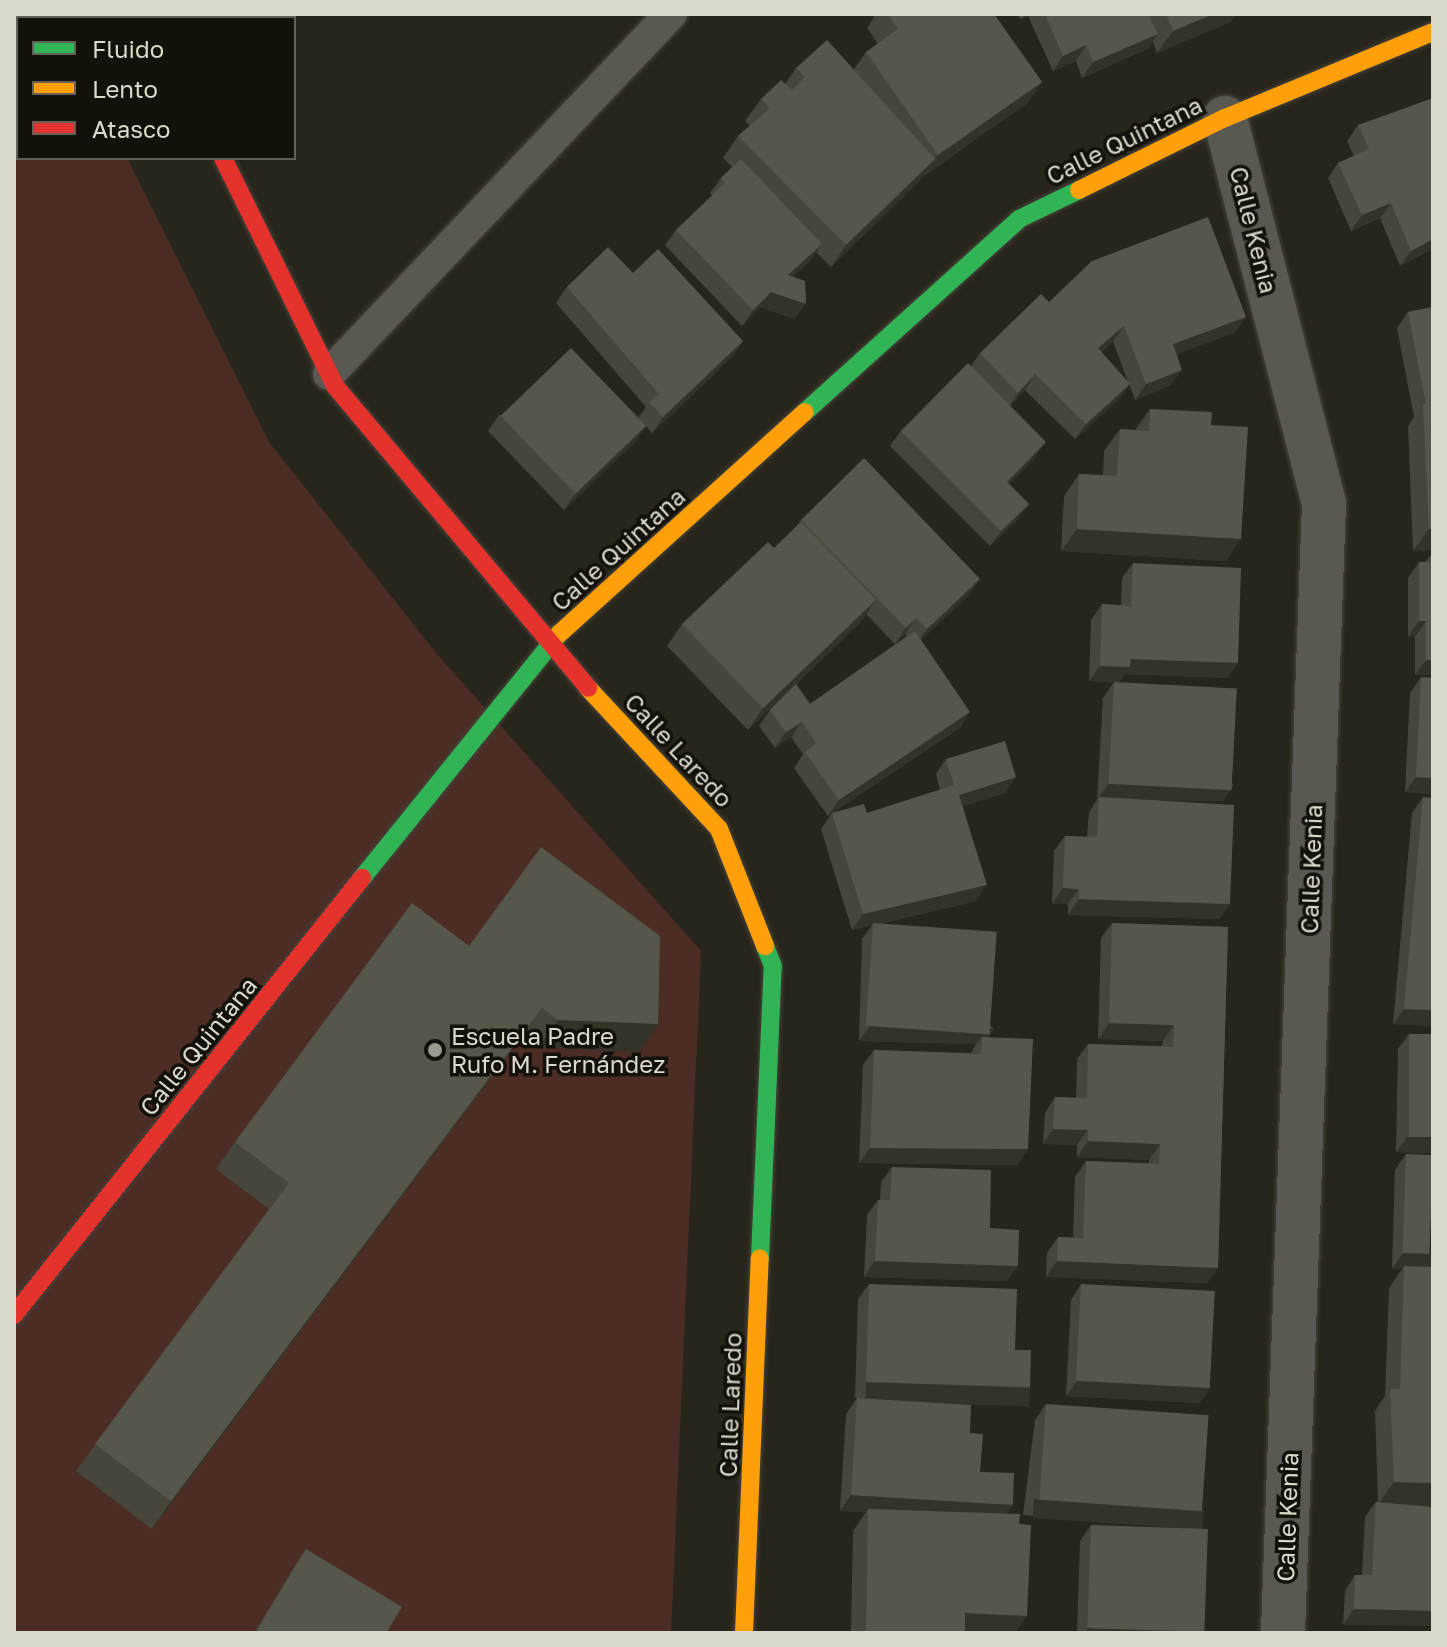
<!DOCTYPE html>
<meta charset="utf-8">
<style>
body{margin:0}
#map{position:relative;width:1447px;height:1647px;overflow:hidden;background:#28251b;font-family:"Golos Text",sans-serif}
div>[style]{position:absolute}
.green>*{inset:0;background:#4c2d25}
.roads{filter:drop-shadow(0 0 2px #44423a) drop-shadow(0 0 2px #44423a)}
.lane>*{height:32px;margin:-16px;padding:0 16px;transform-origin:16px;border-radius:16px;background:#5a5851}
.street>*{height:44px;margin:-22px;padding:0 22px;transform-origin:22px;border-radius:22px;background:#5a5851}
.fast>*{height:18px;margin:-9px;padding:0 9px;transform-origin:9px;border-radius:9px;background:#30b455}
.slow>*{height:18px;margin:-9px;padding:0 9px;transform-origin:9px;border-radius:9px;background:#ff9f0a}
.jam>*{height:18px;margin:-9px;padding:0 9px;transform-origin:9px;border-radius:9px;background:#e5322d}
.wall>*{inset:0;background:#46473a}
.shaded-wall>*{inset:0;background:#333327;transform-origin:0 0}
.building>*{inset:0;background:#56574a;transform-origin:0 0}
.dots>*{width:22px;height:22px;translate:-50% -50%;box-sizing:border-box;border:4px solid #131109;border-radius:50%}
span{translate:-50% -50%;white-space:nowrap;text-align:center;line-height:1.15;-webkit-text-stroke:7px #131109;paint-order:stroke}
.street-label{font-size:24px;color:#dbd8cc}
.poi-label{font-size:24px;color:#dbd8cc}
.left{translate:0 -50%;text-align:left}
.frame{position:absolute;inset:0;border:16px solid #dbd8cc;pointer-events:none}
.legend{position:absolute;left:16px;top:16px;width:280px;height:144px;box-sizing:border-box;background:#131109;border:2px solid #636157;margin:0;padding:10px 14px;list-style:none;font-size:24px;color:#dbd8cc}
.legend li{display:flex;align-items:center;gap:16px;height:40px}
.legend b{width:40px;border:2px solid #636157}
</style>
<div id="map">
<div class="green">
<div style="clip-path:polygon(14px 14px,58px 18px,18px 18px,18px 158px,127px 158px,269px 442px,437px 654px,701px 951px,671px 1633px,14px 1633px)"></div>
</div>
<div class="roads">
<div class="lane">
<div style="left:329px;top:374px;width:497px;rotate:-46.5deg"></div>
</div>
<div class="street">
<div style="left:1225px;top:118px;width:398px;rotate:75.6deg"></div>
<div style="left:1324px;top:503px;width:1131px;rotate:92.08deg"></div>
</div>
<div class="fast">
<div style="left:805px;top:412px;width:288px;rotate:-42deg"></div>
<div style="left:1019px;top:219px;width:67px;rotate:-25.8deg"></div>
<div style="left:362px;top:878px;width:314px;rotate:-51.1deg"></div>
<div style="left:760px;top:1258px;width:292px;rotate:-87.5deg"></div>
<div style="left:773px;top:966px;width:22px;rotate:-112deg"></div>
</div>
<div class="slow">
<div style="left:1079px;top:190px;width:163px;rotate:-26.3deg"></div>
<div style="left:1225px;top:118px;width:225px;rotate:-22.5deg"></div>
<div style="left:559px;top:634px;width:331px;rotate:-42.1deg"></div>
<div style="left:588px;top:688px;width:192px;rotate:47.1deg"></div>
<div style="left:719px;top:829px;width:126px;rotate:68.5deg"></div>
<div style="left:744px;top:1633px;width:375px;rotate:-87.6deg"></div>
</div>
<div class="jam">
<div style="left:152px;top:14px;width:4px;rotate:63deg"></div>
<div style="left:223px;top:158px;width:254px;rotate:63.8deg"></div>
<div style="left:335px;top:386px;width:394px;rotate:50deg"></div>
<div style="left:14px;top:1315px;width:559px;rotate:-51.47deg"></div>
</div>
</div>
<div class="wall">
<div style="clip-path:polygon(876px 14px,994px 14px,1042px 82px,1026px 104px,922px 177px,831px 267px,816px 252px,811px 260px,793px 276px,795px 319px,760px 307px,742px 326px,665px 245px,676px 230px,712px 196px,710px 193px,721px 178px,732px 167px,723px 158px,738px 136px,750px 126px,745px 121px,761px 99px,785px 84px,796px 68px,854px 69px,866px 52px,878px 44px,867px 28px)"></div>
<div style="clip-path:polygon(1017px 14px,1236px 14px,1230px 22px,1157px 53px,1153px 42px,1147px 49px,1082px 78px,1076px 61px,1053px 71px,1028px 16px,1020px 19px)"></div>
<div style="clip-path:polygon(1358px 125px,1433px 249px,1400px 266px,1380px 218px,1351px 231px,1328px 178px,1338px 163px,1354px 156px,1347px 141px)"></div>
<div style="clip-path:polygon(633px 273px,743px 341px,732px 357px,652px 433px,646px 426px,635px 442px,564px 510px,488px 431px,499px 415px,638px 418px,646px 407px,556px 303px,567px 287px)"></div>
<div style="clip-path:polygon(evenodd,1049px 302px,1246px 317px,1235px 332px,1177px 354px,1171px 385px,1135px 400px,1129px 384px,1119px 399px,1075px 439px,1025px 390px,1010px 406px,1035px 458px,1009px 484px,1029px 504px,1018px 519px,990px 546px,890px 446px,901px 431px,971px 366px,980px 353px,1049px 302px,1113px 341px,1128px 382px,1101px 352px,1113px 341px)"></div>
<div style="clip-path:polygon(1433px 307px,1433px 550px,1413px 551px,1408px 426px,1414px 417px,1397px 328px,1408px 312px)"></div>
<div style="clip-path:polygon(1150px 409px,1211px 425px,1226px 561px,1061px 551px,1064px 496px,1079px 474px,1103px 475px,1104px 451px,1120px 429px,1135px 430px)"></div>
<div style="clip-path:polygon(evenodd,801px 520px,969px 595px,921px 640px,960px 728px,828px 816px,794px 768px,803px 754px,791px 737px,775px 748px,759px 726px,770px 710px,787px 692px,748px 730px,667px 646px,682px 624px,774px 548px,795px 528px,801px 520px,866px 614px,895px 644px,905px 634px,907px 636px,810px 704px,796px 684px,861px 622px,866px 614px)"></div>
<div style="clip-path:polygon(1433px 552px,1433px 675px,1415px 675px,1415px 637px,1408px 637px,1408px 578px,1419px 562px,1425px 562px)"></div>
<div style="clip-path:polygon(1133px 563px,1227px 678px,1125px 674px,1119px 683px,1234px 785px,1223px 801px,1159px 800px,1230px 904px,1219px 919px,1068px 915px,1068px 904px,1052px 904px,1054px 851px,1065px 836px,1087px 837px,1089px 812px,1097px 800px,1103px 698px,1114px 682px,1089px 681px,1091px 620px,1102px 604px,1121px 605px,1122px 578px)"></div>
<div style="clip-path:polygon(1421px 677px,1433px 794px,1405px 792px,1410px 693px)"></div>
<div style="clip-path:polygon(946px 759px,1016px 777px,1005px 793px,963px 806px,976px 901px,879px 924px,994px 1029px,988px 1037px,1028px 1149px,1017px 1165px,859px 1163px,863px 1065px,874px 1050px,971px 1053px,976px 1044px,859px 1041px,862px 939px,872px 925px,852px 930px,821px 829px,832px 813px,867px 813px,940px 790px,936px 774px)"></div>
<div style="clip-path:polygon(1423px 797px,1433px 798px,1433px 1026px,1393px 1024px,1412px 813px)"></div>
<div style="clip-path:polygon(1112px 923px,1228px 927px,1218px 1268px,1207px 1283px,1046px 1277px,1047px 1253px,1058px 1237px,1073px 1238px,1075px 1177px,1086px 1161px,1149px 1163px,1149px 1160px,1077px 1157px,1077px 1145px,1043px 1144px,1045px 1113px,1055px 1097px,1076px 1098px,1077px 1059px,1088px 1044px,1162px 1046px,1163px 1041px,1098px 1039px,1101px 938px)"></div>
<div style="clip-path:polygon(469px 946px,639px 1052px,539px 1047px,523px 1035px,152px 1529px,76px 1471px,269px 1209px,216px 1169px,235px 1142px)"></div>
<div style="clip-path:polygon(1409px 1034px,1433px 1034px,1433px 1153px,1396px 1152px,1398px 1049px)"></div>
<div style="clip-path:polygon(1406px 1154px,1433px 1506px,1406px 1505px,1433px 1507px,1343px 1625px,1345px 1591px,1355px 1575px,1362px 1575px,1365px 1517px,1376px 1502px,1378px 1502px,1375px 1411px,1385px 1396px,1389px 1288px,1402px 1269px,1392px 1269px,1395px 1170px)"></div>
<div style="clip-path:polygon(892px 1167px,990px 1228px,1018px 1266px,1007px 1281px,864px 1277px,867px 1215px,878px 1200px,880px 1200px,881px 1182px)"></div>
<div style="clip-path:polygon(869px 1284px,1015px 1350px,1030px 1387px,1019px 1403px,855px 1398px,858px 1299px)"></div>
<div style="clip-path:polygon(1081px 1284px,1200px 1403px,1066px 1396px,1071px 1300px)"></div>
<div style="clip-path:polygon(857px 1398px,970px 1433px,980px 1472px,1007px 1513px,1015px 1633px,851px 1633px,853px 1531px,866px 1512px,840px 1511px,846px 1414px)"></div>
<div style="clip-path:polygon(1046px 1404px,1204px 1511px,1193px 1527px,1023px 1515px,1035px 1420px)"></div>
<div style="clip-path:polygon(1091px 1525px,1205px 1631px,1203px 1633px,1077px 1633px,1080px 1541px)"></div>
<div style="clip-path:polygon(306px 1549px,386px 1633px,254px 1633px,296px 1564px)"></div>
</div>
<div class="shaded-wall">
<div style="clip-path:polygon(1213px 14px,1236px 14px,1230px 22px,1157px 53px,1173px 31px)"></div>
<div style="clip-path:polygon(1158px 34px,1147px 49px,1082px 78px,1093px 62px)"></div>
<div style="clip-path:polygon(1086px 45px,1076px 61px,1053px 71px,1063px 56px)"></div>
<div style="clip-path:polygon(1042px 82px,1026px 104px,923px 177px,938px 155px)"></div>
<div style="clip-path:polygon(935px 159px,920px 181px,831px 267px,846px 245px)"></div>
<div style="clip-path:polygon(1391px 203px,1380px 218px,1351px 231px,1362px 215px)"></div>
<div style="clip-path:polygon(1433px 239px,1433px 249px,1400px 266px,1411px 251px)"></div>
<div style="clip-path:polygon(822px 244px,811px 260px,778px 290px,788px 275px)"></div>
<div style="clip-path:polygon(771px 292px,806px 304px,795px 319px,760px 307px,742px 326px,753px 310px)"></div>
<div style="clip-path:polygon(1246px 317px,1235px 332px,1162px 360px,1173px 344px)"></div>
<div style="clip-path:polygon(1124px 326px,1113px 341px,1087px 363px,1098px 348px)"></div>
<div style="clip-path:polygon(743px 341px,732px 357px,652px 433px,663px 417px)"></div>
<div style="clip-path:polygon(1182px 370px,1171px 385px,1135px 400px,1146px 384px)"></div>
<div style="clip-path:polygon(1035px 374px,1025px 390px,1007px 409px,1018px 393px)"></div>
<div style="clip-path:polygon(1130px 384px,1119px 399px,1075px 439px,1086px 424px)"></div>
<div style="clip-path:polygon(646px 426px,635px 442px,564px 510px,575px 494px)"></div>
<div style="clip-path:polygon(1046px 442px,1035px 458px,996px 497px,1007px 482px)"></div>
<div style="clip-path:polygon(1029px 504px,1018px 519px,990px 546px,1001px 531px)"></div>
<div style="clip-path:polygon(1433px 528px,1433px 550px,1413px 551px,1429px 529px)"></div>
<div style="clip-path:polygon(1077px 529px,1241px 539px,1226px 561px,1061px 551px)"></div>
<div style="clip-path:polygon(980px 579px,969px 595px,916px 645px,927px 629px)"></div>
<div style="clip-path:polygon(876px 600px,861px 622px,748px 730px,763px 708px)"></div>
<div style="clip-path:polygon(916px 618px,905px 634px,895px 644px,906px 628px)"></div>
<div style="clip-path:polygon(1419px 621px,1426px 621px,1415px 637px,1408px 637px)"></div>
<div style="clip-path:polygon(1131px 659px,1238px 663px,1227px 678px,1125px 674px,1119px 683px,1089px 681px,1100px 666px)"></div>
<div style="clip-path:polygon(1426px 660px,1433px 660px,1433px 675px,1415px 675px)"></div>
<div style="clip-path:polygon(970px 712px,960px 728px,828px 816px,839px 800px)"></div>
<div style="clip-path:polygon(802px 722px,791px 737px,775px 748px,786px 732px)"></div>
<div style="clip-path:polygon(1016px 777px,1005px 793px,948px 811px,959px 795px)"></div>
<div style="clip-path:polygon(1416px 777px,1433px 778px,1433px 794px,1405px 792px)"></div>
<div style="clip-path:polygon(1108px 784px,1234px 785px,1223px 801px,1099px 800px,1099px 797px,1097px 800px)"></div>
<div style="clip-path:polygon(987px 885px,976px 901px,873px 925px,873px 923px,872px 925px,852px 930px,863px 914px)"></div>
<div style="clip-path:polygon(1063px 888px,1079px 889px,1068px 904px,1052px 904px)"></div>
<div style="clip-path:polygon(1079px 899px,1230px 904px,1219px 919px,1068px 915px)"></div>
<div style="clip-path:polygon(542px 1008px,523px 1035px,152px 1529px,171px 1501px)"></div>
<div style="clip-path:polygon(1404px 1009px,1433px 1010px,1433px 1026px,1393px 1024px)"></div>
<div style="clip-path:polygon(558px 1020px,658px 1024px,639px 1052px,539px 1047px)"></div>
<div style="clip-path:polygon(1109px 1023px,1174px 1025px,1163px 1041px,1098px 1039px)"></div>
<div style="clip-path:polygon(870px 1026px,994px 1029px,983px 1044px,982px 1037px,976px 1044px,859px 1041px)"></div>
<div style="clip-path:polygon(1053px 1129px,1088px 1130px,1077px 1145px,1043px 1144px)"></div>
<div style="clip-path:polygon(1407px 1137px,1433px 1137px,1433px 1153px,1396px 1152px)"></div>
<div style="clip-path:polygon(1088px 1141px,1160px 1144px,1149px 1160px,1077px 1157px)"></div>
<div style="clip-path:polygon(870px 1148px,1028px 1149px,1017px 1165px,859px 1163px)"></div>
<div style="clip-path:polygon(1403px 1253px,1433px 1254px,1433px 1270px,1404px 1266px,1402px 1269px,1392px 1269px)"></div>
<div style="clip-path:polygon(875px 1261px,1018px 1266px,1007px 1281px,864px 1277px)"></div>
<div style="clip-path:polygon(1057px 1261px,1218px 1268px,1207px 1283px,1046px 1277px)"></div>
<div style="clip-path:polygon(1077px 1381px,1211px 1387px,1200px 1403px,1066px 1396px)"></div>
<div style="left:866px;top:1382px;width:164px;height:19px;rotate:2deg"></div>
<div style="clip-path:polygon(1394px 1482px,1433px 1483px,1433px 1506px,1378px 1504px)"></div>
<div style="clip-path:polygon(851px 1495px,1013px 1505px,1002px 1521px,868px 1509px,866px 1512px,840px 1511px)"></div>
<div style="left:1034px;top:1499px;width:170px;height:19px;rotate:4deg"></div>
<div style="clip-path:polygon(1354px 1609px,1433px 1611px,1433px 1626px,1343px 1625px)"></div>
<div style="clip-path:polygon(965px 1613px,1027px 1616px,1015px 1633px,951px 1633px)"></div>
<div style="clip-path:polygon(1088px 1628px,1205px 1631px,1203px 1633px,1097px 1633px,1097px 1631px,1096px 1633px,1085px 1633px)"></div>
</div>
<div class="building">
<div style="clip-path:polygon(888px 14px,994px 14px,1042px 82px,938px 155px,866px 52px,898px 29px)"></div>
<div style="clip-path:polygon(1045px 14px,1148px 14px,1158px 34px,1093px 62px,1086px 45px,1063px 56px)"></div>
<div style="clip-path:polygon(1166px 14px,1213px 14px,1173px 31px)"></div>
<div style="clip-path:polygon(827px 40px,935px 159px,846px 245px,738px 136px,770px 108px,761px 99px,781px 80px,792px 90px,805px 77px,796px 68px)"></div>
<div style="clip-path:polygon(1433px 98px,1433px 239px,1411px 251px,1391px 203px,1362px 215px,1338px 163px,1369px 149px,1358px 125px)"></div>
<div style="clip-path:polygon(741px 159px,822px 244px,788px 275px,805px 281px,806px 304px,771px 292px,753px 310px,676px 230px,725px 183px,721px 178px)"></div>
<div style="clip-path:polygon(1208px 217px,1246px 317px,1173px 344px,1182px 370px,1146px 384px,1124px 326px,1098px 348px,1130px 384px,1086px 424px,1035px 374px,1018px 393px,980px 353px,1041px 294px,1049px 302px,1092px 261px)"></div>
<div style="clip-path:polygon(608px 247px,633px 273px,658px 249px,743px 341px,663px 417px,649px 402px,659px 394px,567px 287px)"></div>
<div style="clip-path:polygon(1433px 307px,1433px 404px,1426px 404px,1408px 312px)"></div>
<div style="left:571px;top:348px;width:108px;height:98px;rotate:46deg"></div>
<div style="clip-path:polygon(968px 363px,1046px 442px,1007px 482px,1029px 504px,1001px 531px,901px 431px)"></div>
<div style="clip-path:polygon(1423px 404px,1433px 404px,1433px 528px,1429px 529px)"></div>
<div style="clip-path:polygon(1150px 409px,1212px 412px,1211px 425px,1248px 427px,1241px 539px,1077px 529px,1079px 474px,1117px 476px,1120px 429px,1149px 431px)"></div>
<div style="clip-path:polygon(864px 458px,980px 579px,927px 629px,916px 618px,906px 628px,801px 520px)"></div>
<div style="clip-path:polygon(801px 522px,876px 600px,763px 708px,682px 624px,768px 542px,774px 548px)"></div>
<div style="clip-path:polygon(1433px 552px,1433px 660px,1426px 660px,1426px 621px,1419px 621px,1419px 562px,1430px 562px)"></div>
<div style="clip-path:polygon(1133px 563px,1241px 568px,1238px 663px,1131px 659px,1130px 667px,1100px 666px,1102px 604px,1131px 606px)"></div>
<div style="clip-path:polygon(915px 631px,970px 712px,839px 800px,805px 752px,816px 743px,802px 722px,786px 732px,770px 710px,796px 684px,810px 704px)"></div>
<div style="clip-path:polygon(1421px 677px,1433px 678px,1433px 778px,1416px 777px)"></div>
<div style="left:1114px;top:682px;width:123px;height:102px;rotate:3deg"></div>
<div style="clip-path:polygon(1005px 741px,1016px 777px,959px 795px,987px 885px,863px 914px,832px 813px,864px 804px,867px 813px,954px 785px,946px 759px)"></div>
<div style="clip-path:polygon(1099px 797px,1234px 805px,1230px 904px,1079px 899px,1079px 889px,1063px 888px,1065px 836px,1097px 837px)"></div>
<div style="clip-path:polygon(1423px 797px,1433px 798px,1433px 1010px,1404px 1009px)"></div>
<div style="clip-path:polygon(541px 847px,660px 936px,658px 1024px,558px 1020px,542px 1008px,171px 1501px,95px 1444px,289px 1183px,235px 1142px,412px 903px,469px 946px)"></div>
<div style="left:873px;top:923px;width:124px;height:103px;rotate:4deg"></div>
<div style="clip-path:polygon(1112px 923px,1228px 927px,1218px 1268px,1057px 1261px,1058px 1237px,1083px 1238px,1086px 1161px,1159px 1164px,1160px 1144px,1088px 1141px,1088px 1130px,1053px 1129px,1055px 1097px,1087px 1098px,1088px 1044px,1173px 1047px,1174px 1025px,1109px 1023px)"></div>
<div style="left:1409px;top:1034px;width:24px;height:103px"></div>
<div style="clip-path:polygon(982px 1037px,1033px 1039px,1028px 1149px,870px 1148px,874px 1050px,981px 1054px)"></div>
<div style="left:1406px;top:1154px;width:27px;height:99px;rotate:2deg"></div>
<div style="clip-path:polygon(892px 1167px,991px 1170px,990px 1228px,1019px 1230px,1018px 1266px,875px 1261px,878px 1200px,890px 1200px)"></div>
<div style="clip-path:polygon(1404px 1266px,1433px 1267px,1433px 1483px,1394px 1482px,1390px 1389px,1400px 1389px)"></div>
<div style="clip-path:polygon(869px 1284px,1017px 1289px,1015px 1350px,1031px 1350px,1030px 1387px,866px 1382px)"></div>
<div style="left:1081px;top:1284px;width:134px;height:97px;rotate:3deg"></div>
<div style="clip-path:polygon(857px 1398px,971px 1405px,970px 1433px,983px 1434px,980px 1472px,1014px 1473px,1013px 1505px,851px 1495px)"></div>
<div style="left:1046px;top:1404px;width:163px;height:96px;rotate:4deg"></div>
<div style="clip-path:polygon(1376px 1502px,1433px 1507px,1433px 1611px,1354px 1609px,1355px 1575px,1372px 1575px)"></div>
<div style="clip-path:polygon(868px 1509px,1020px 1514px,1019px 1524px,1031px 1525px,1027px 1616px,965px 1613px,965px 1633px,866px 1633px)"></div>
<div style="left:1091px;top:1525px;width:117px;height:103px;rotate:2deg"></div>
<div style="clip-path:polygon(306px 1549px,402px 1607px,386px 1633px,262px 1633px,257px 1630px)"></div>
<div style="clip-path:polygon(1097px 1631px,1130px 1633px,1097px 1633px)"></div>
</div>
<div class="dots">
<div style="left:435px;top:1050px;background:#9c998e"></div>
</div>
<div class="street-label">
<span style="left:1124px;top:140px;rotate:-26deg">Calle Quintana</span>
<span style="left:1254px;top:230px;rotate:76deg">Calle Kenia</span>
<span style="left:618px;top:549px;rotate:-42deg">Calle Quintana</span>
<span style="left:679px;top:750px;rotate:47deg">Calle Laredo</span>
<span style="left:1311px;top:869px;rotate:-88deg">Calle Kenia</span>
<span style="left:198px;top:1046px;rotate:-51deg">Calle Quintana</span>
<span style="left:730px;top:1405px;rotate:-88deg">Calle Laredo</span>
<span style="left:1287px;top:1517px;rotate:-88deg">Calle Kenia</span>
</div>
<div class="poi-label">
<span class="left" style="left:451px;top:1050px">Escuela Padre<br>Rufo M. Fernández</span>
</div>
<div class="frame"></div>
<ul class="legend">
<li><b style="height:10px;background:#30b455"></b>Fluido</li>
<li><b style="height:10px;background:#ff9f0a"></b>Lento</li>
<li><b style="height:10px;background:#e5322d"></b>Atasco</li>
</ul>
</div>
